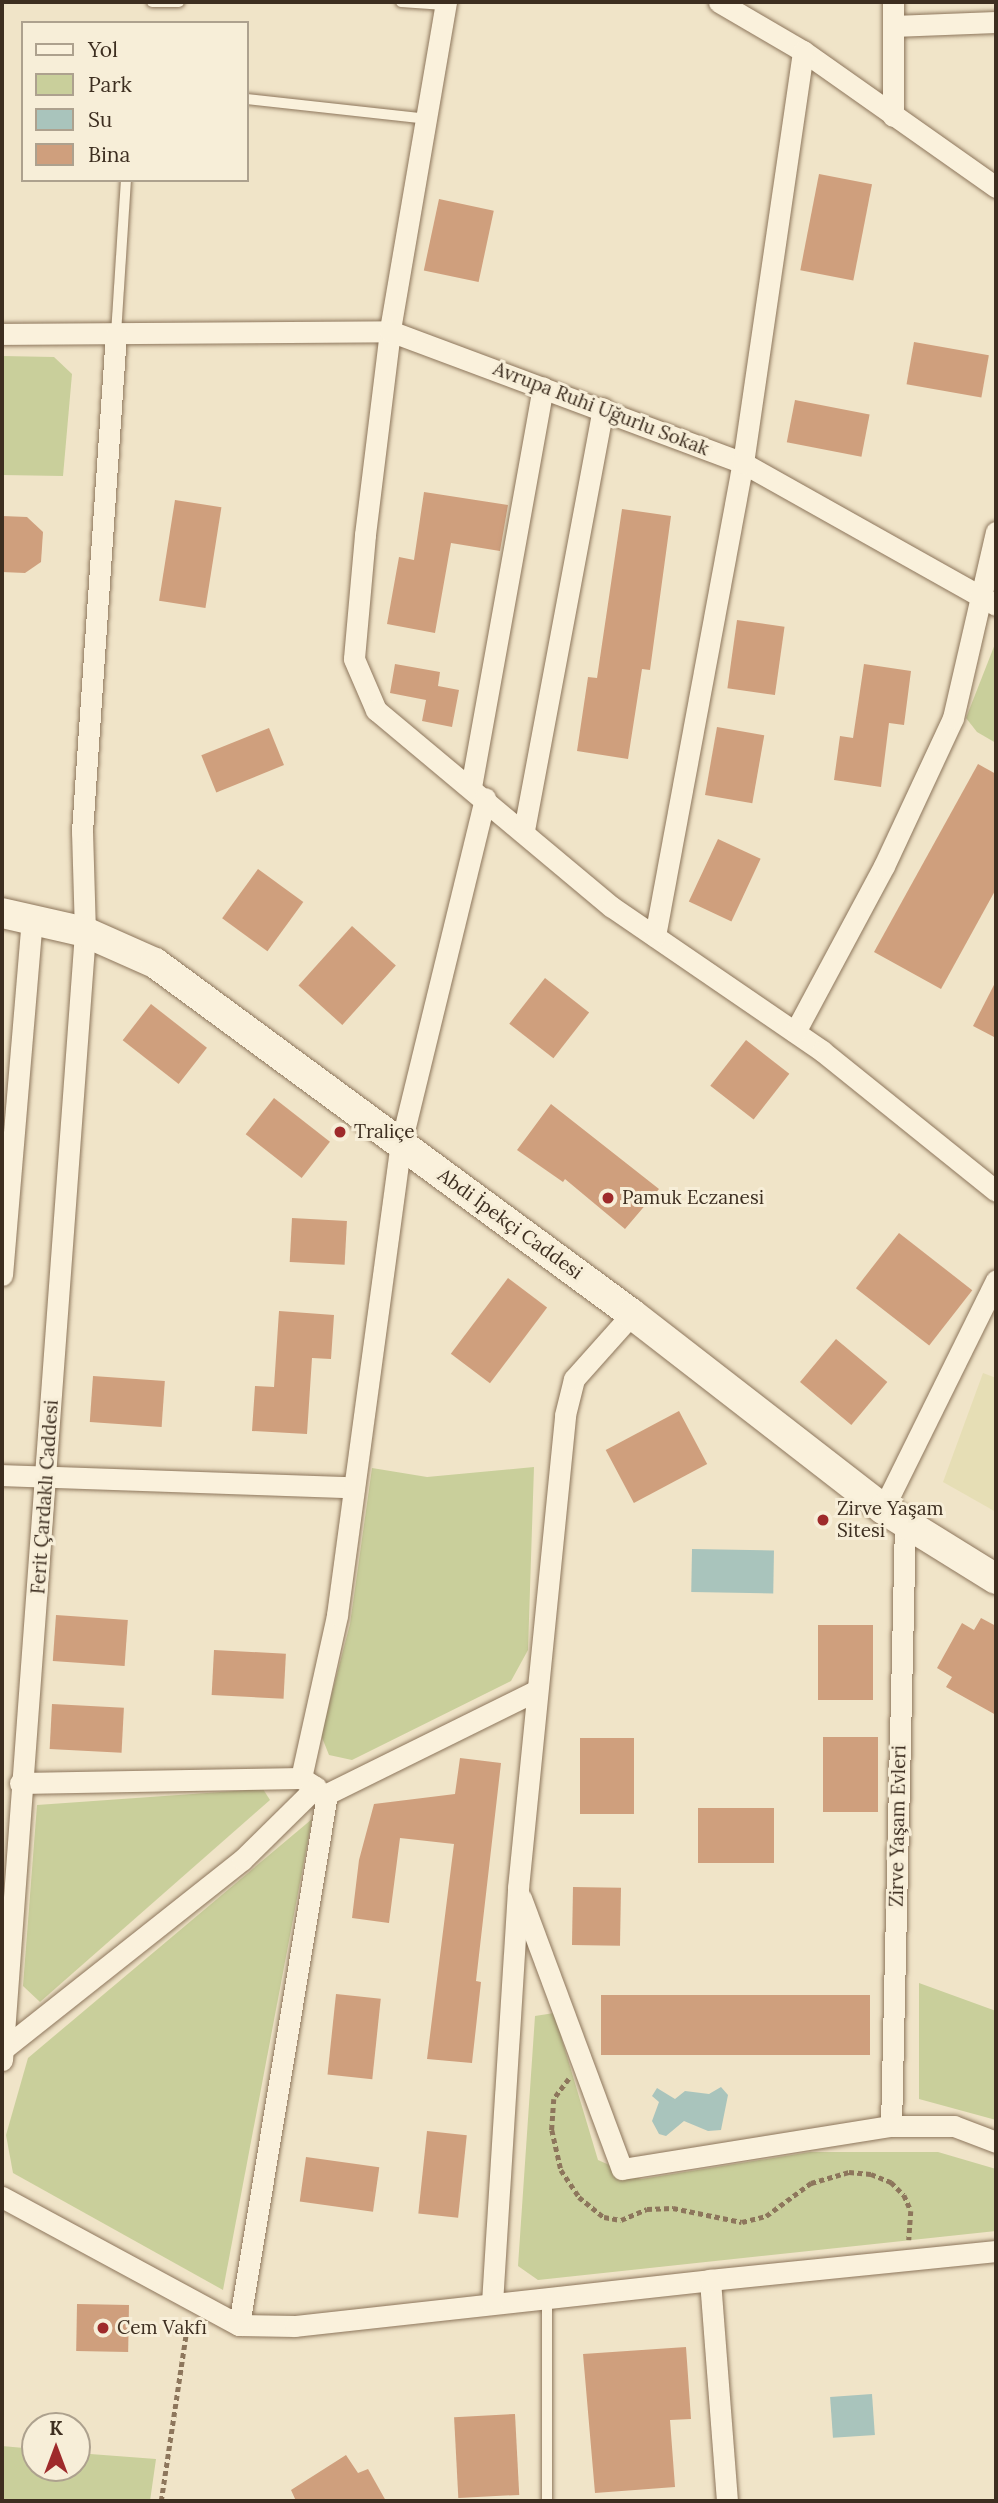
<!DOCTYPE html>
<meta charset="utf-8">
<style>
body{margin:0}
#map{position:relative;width:998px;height:2503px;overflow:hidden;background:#f0e4c8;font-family:Lora,serif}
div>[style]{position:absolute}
.farmland>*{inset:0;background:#e6deb5}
.green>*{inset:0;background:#c9cf9b}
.water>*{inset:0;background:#a9c4bc;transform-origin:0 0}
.building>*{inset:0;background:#cf9f7d;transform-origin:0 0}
.path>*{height:4.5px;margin-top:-2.25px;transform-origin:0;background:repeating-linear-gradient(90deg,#8d765c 0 5px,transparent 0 8.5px)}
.roads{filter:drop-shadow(0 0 2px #8d765c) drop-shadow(0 0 2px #8d765c)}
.lane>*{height:10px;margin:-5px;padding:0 5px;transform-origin:5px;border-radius:5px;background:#faf1dc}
.street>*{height:21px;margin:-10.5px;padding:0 10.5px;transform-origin:10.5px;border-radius:10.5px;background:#faf1dc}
.secondary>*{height:30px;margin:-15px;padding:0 15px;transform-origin:15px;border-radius:15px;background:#faf1dc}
.dots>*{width:19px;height:19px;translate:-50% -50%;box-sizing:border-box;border:4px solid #f7eed8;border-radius:50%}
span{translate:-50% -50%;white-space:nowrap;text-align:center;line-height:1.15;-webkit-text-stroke:6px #f7eed8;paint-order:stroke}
.street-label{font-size:19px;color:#3d2e20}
.poi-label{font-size:19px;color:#3d2e20}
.left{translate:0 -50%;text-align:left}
.frame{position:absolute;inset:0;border:4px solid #3d2e20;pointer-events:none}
.legend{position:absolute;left:21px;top:21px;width:228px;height:161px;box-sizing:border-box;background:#f7eed8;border:2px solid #ada18e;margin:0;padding:9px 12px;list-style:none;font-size:21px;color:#3d2e20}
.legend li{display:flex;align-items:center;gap:14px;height:35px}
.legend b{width:35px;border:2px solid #ada18e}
.north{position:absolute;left:21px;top:2412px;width:70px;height:70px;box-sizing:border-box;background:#f7eed8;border:2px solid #ada18e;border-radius:50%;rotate:0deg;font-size:19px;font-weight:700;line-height:28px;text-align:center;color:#3d2e20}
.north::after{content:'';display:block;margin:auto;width:24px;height:32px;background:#9e2a2b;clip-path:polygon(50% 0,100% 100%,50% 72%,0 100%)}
</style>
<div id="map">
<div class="farmland">
<div style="clip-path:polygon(983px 1373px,996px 1378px,996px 1512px,943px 1482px)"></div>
</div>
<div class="green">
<div style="clip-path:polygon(2px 356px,54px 357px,72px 374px,63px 476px,2px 475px)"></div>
<div style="clip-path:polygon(995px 644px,996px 645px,996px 743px,977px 732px,966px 718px)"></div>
<div style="clip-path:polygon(534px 1467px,528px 1650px,511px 1681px,352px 1760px,329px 1755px,321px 1735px,350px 1624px,372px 1468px,427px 1477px)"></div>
<div style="clip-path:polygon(263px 1789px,270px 1800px,40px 2002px,23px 1986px,37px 1805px)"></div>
<div style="clip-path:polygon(312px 1819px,223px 2290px,13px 2173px,6px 2135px,28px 2058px)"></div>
<div style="clip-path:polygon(919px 1983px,996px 2011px,996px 2120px,919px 2099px)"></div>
<div style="clip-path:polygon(554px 2013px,598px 2160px,641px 2179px,810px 2152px,938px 2152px,996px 2169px,996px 2231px,538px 2280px,518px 2266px,535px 2016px)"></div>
<div style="clip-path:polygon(2px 2446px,35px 2449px,35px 2468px,77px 2468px,77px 2453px,156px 2459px,150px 2501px,2px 2501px)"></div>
</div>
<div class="water">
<div style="left:692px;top:1549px;width:82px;height:43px;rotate:1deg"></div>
<div style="clip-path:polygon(721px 2087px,728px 2095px,721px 2130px,708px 2131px,684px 2121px,666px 2136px,659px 2134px,652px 2121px,659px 2102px,652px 2096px,657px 2088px,675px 2099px,685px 2091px,709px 2094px)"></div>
<div style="left:872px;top:2394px;width:41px;height:42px;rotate:86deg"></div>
</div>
<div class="building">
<div style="left:819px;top:174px;width:54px;height:98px;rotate:11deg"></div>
<div style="left:439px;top:199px;width:56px;height:73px;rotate:12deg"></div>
<div style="left:914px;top:342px;width:76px;height:43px;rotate:10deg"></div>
<div style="left:795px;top:400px;width:76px;height:43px;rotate:11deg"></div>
<div style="clip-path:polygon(424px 492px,508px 505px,500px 551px,451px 543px,435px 633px,387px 624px,399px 557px,414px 560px)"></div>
<div style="left:175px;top:500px;width:47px;height:102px;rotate:9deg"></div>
<div style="clip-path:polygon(622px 509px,671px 516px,650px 670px,642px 669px,628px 759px,577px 751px,588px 677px,597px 678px)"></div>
<div style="clip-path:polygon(2px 516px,27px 517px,43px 532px,41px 562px,25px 573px,2px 572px)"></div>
<div style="left:737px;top:620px;width:48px;height:69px;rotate:8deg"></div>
<div style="clip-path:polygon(395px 664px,440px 672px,438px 686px,459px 690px,452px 727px,422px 721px,426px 700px,390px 693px)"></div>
<div style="clip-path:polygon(864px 664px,911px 671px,904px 725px,889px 723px,881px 787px,834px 780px,840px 736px,853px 738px)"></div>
<div style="left:717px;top:727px;width:48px;height:69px;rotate:10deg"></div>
<div style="left:269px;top:728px;width:40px;height:73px;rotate:68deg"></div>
<div style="clip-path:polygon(978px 764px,996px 774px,996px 889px,941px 989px,874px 952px)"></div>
<div style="left:718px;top:839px;width:47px;height:69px;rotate:25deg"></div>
<div style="left:258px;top:869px;width:56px;height:61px;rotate:36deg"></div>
<div style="left:352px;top:926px;width:59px;height:80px;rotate:42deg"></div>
<div style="left:545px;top:978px;width:56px;height:58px;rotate:38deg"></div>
<div style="clip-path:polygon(996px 981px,996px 1038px,973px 1026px)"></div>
<div style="left:151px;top:1004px;width:71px;height:46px;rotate:38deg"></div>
<div style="left:746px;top:1040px;width:55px;height:58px;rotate:38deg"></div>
<div style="left:274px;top:1098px;width:71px;height:46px;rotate:38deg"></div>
<div style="clip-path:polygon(551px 1104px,659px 1189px,625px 1229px,565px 1179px,563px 1182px,517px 1150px)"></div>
<div style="left:292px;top:1218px;width:55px;height:44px;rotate:3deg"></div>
<div style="left:899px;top:1233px;width:93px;height:70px;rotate:38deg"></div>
<div style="left:508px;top:1278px;width:49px;height:95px;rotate:37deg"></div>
<div style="clip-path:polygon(279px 1311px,334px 1315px,331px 1359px,312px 1358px,307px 1434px,252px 1431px,255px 1386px,274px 1387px)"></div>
<div style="left:836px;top:1339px;width:67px;height:56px;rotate:40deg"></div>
<div style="left:93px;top:1376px;width:72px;height:46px;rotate:4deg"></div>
<div style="left:679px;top:1411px;width:60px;height:83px;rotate:62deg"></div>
<div style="left:56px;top:1615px;width:72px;height:46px;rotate:4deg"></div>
<div style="clip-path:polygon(981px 1618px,996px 1626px,996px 1715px,946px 1687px,952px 1677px,937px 1668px,962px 1623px,974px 1630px)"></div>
<div style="left:873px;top:1625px;width:75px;height:55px;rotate:90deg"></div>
<div style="left:214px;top:1650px;width:72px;height:45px;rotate:3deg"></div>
<div style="left:52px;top:1704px;width:72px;height:45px;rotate:3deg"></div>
<div style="left:878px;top:1737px;width:75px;height:55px;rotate:90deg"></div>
<div style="left:580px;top:1738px;width:54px;height:76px"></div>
<div style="clip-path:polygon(460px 1758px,501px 1763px,476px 1981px,481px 1982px,472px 2063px,427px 2059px,454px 1844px,400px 1838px,389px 1923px,352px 1918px,359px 1860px,374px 1804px,455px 1794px)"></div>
<div style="left:698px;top:1808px;width:76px;height:55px"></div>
<div style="left:573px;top:1887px;width:48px;height:58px;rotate:1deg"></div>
<div style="left:336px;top:1994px;width:45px;height:81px;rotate:6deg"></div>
<div style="left:870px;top:1995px;width:60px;height:269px;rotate:90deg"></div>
<div style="left:427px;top:2131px;width:40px;height:83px;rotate:6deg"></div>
<div style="left:306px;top:2157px;width:74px;height:45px;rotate:8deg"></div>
<div style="left:77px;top:2304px;width:52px;height:47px;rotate:1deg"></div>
<div style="clip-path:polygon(686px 2347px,691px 2419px,670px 2420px,675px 2487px,595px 2493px,583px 2354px)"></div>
<div style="left:515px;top:2414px;width:81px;height:61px;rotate:87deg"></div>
<div style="clip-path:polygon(346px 2455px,358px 2473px,368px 2469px,386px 2501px,296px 2501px,291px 2490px)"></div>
</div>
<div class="path">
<div style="left:569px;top:2079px;width:25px;rotate:127deg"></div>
<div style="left:554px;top:2099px;width:31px;rotate:94deg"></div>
<div style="left:552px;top:2130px;width:41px;rotate:77.3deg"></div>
<div style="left:561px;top:2170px;width:32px;rotate:56deg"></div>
<div style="left:579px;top:2197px;width:32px;rotate:39deg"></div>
<div style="left:604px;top:2217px;width:17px;rotate:10deg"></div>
<div style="left:621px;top:2220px;width:28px;rotate:-23deg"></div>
<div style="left:647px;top:2209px;width:26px;rotate:-2deg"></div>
<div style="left:673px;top:2208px;width:70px;rotate:11.5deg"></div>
<div style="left:742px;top:2222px;width:25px;rotate:-14deg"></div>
<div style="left:766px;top:2216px;width:56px;rotate:-36.3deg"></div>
<div style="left:811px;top:2183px;width:40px;rotate:-16deg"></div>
<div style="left:849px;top:2172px;width:22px;rotate:5deg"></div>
<div style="left:871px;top:2174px;width:22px;rotate:22deg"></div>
<div style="left:891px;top:2182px;width:18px;rotate:45deg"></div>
<div style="left:904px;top:2195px;width:17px;rotate:66deg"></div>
<div style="left:911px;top:2211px;width:29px;rotate:94deg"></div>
<div style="left:161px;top:2501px;width:183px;rotate:-81.5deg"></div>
</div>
<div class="roads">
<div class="lane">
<div style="left:152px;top:2px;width:27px"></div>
<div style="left:401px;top:2px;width:44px;rotate:3.9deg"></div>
<div style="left:247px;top:99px;width:182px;rotate:6.3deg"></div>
<div style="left:116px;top:334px;width:154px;rotate:-86.3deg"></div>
<div style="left:547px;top:2297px;width:204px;rotate:90deg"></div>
</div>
<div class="street">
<div style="left:446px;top:2px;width:334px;rotate:99.7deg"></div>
<div style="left:390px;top:331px;width:206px;rotate:97deg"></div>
<div style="left:365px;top:535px;width:124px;rotate:95.1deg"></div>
<div style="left:354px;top:659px;width:56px;rotate:66.7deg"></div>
<div style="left:376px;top:710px;width:307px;rotate:39.9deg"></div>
<div style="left:612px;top:907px;width:255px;rotate:34.4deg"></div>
<div style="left:822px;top:1051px;width:223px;rotate:38.8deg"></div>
<div style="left:719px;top:2px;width:97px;rotate:30.3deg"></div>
<div style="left:803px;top:51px;width:236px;rotate:35.2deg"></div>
<div style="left:893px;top:26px;width:103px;rotate:-2.2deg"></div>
<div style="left:893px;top:116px;width:114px;rotate:-90deg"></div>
<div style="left:2px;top:334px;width:388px;rotate:-0.4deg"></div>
<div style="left:390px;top:331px;width:377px;rotate:20.5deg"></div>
<div style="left:743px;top:463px;width:290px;rotate:29.3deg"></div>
<div style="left:471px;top:787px;width:406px;rotate:-79.8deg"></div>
<div style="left:524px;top:830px;width:429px;rotate:-79.4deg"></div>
<div style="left:655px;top:936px;width:481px;rotate:-79.5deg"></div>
<div style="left:743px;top:463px;width:416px;rotate:-81.7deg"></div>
<div style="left:795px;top:1032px;width:188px;rotate:-61.8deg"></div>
<div style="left:884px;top:866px;width:163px;rotate:-65deg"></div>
<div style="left:953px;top:718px;width:191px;rotate:-77deg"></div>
<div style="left:2px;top:1275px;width:356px;rotate:-85.2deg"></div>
<div style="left:2px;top:1475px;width:352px;rotate:2deg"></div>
<div style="left:883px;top:1509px;width:255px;rotate:-63.7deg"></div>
<div style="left:301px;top:1778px;width:167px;rotate:-77.5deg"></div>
<div style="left:337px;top:1615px;width:476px;rotate:-82.3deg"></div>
<div style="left:401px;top:1143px;width:355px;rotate:-76.3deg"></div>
<div style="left:20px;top:1783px;width:281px;rotate:-1deg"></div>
<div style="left:301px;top:1778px;width:15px;rotate:32deg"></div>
<div style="left:327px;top:1794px;width:234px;rotate:-26.3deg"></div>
<div style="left:521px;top:1898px;width:289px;rotate:69.6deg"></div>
<div style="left:622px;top:2169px;width:272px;rotate:-9.1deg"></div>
<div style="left:891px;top:2126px;width:63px"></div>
<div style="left:954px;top:2126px;width:45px;rotate:20.9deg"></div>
<div style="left:2px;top:2050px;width:306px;rotate:-38.4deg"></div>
<div style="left:242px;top:1860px;width:104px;rotate:-44.6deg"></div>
<div style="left:2px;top:2060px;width:1131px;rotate:-85.79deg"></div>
<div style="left:85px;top:932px;width:100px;rotate:-91.7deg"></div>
<div style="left:82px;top:832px;width:499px;rotate:-86.1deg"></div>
<div style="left:891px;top:2126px;width:601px;rotate:-88.67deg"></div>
<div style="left:2px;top:2197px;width:269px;rotate:28.4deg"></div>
<div style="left:239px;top:2325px;width:56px;rotate:1deg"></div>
<div style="left:295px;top:2326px;width:418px;rotate:-6.3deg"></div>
<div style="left:492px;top:2303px;width:416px;rotate:-86.4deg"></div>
<div style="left:518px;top:1888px;width:475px;rotate:-84.3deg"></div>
<div style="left:565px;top:1415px;width:37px;rotate:-76deg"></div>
<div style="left:574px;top:1379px;width:87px;rotate:-48.3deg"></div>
<div style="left:239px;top:2325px;width:538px;rotate:-80.59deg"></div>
<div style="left:727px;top:2501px;width:222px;rotate:-94.4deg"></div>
<div style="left:710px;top:2280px;width:287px;rotate:-5.8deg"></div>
</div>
<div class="secondary">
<div style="left:2px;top:913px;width:85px;rotate:12.9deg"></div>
<div style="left:85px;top:932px;width:77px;rotate:23.9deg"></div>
<div style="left:155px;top:963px;width:592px;rotate:36.35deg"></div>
<div style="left:632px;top:1314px;width:318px;rotate:37.8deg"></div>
<div style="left:883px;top:1509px;width:133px;rotate:31.8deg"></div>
</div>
</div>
<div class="dots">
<div style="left:340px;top:1132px;background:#9e2a2b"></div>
<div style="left:608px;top:1198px;background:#9e2a2b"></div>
<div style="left:823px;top:1520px;background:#9e2a2b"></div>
<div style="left:103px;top:2328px;background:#9e2a2b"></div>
</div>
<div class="street-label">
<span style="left:601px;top:409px;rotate:21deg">Avrupa Ruhi Uğurlu Sokak</span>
<span style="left:510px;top:1224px;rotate:36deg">Abdi İpekçi Caddesi</span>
<span style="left:45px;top:1497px;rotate:-86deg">Ferit Çardaklı Caddesi</span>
<span style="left:898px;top:1826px;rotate:-89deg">Zirve Yaşam Evleri</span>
</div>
<div class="poi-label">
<span class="left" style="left:354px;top:1132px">Traliçe</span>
<span class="left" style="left:622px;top:1198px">Pamuk Eczanesi</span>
<span class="left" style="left:837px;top:1520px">Zirve Yaşam<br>Sitesi</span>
<span class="left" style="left:117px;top:2328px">Cem Vakfı</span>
</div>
<div class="frame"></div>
<ul class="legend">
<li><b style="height:9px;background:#faf1dc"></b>Yol</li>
<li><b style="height:19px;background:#c9cf9b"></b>Park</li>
<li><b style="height:19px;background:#a9c4bc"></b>Su</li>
<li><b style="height:19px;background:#cf9f7d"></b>Bina</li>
</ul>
<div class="north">K</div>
</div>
